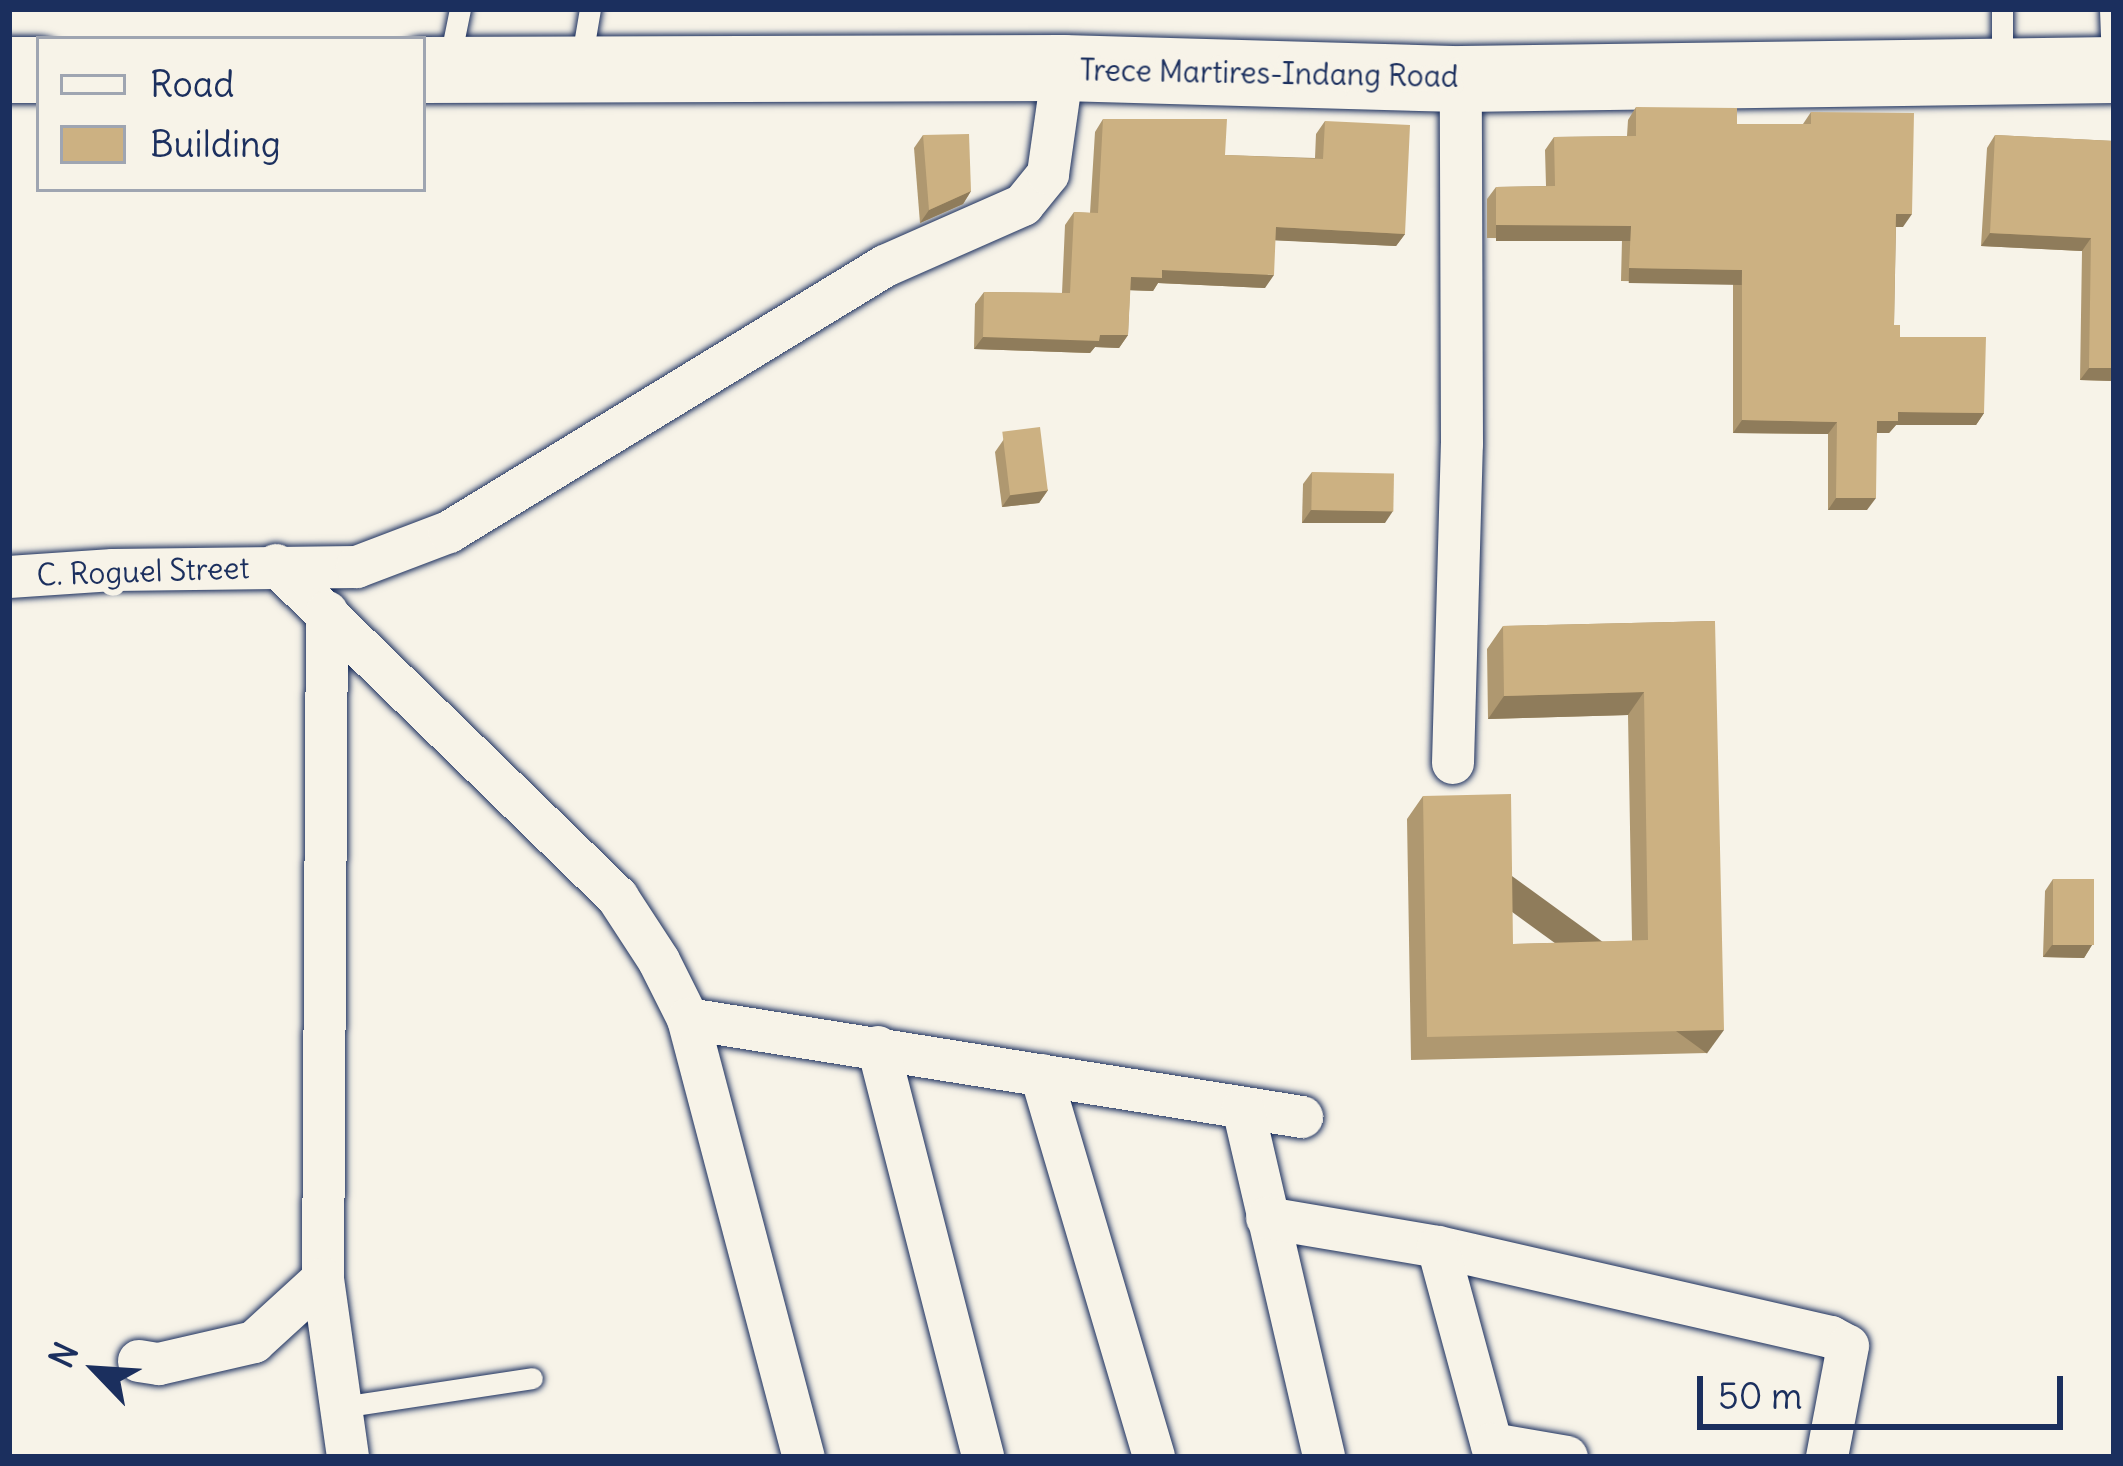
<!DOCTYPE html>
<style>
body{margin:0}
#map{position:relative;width:2123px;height:1466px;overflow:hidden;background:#f7f3e8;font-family:Delius,sans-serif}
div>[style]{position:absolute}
.roads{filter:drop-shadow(0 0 3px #1b2f5e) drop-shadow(0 0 3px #1b2f5e)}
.lane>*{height:21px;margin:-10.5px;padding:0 10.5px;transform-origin:10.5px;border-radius:10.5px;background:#f7f3e8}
.street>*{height:42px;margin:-21px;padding:0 21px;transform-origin:21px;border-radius:21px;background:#f7f3e8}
.primary>*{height:66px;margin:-33px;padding:0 33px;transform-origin:33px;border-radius:33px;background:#f7f3e8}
.wall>*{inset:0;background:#af9870}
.shaded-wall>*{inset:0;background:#8f7c5b;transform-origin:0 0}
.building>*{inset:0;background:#ccb182;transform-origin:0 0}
span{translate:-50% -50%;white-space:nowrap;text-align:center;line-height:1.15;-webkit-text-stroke:12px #f7f3e8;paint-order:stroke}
.street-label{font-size:30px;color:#1b2f5e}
.frame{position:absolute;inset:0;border:12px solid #1b2f5e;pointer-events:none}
.legend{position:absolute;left:36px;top:36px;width:390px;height:156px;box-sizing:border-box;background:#f7f3e8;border:3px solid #9fa5b1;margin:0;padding:15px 21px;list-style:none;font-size:36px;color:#1b2f5e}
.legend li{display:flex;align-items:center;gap:24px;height:60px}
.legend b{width:60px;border:3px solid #9fa5b1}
.north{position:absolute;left:36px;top:1310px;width:120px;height:120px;-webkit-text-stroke:9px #f7f3e8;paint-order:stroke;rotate:295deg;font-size:33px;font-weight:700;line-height:48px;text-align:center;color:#1b2f5e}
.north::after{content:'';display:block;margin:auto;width:42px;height:54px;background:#1b2f5e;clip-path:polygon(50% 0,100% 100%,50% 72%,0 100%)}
.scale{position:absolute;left:1697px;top:1376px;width:366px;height:54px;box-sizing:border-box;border:6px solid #1b2f5e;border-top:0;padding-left:15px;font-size:36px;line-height:42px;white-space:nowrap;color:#1b2f5e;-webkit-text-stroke:9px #f7f3e8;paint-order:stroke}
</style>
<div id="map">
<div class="roads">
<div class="lane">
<div style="left:2110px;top:9px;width:53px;rotate:87.8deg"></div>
<div style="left:581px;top:62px;width:54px;rotate:-80.4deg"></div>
<div style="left:449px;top:63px;width:55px;rotate:-78.5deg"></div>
<div style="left:2002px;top:65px;width:56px;rotate:-90deg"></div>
<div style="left:341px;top:1407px;width:193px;rotate:-8.6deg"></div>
</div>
<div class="street">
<div style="left:276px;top:565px;width:477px;rotate:44.2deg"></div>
<div style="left:618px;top:898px;width:75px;rotate:56.9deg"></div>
<div style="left:659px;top:961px;width:65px;rotate:63.4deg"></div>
<div style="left:688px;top:1019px;width:453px;rotate:75.2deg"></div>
<div style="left:9px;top:577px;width:104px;rotate:-3.9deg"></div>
<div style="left:113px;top:570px;width:244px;rotate:-0.7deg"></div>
<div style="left:357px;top:567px;width:98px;rotate:-20.8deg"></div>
<div style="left:449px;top:532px;width:511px;rotate:-31.39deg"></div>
<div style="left:885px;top:266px;width:151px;rotate:-23.8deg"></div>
<div style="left:1023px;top:205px;width:40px;rotate:-51deg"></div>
<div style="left:1048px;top:174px;width:107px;rotate:-81.9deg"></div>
<div style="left:327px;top:612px;width:667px;rotate:90.34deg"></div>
<div style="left:323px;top:1279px;width:180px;rotate:82deg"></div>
<div style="left:1453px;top:763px;width:319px;rotate:-88.4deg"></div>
<div style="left:1462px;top:444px;width:365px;rotate:-90.2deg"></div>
<div style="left:688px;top:1019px;width:622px;rotate:9.07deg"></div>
<div style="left:878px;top:1047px;width:423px;rotate:75.6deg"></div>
<div style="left:1041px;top:1075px;width:398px;rotate:73.5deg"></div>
<div style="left:1243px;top:1108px;width:358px;rotate:76.9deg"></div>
<div style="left:1267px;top:1218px;width:173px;rotate:9.6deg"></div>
<div style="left:1438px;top:1247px;width:403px;rotate:12.9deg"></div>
<div style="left:1831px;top:1337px;width:19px;rotate:28deg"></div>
<div style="left:1848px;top:1346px;width:113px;rotate:100.7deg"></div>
<div style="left:1438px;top:1247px;width:218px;rotate:74.8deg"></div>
<div style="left:139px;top:1361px;width:20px;rotate:9deg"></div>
<div style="left:159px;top:1364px;width:98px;rotate:-13deg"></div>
<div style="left:254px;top:1342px;width:93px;rotate:-42.4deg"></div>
<div style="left:1492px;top:1444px;width:76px;rotate:9.8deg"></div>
</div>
<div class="primary">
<div style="left:9px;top:70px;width:30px"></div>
<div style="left:423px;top:70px;width:640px;rotate:-0.18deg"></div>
<div style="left:1063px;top:68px;width:398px;rotate:1.6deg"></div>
<div style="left:1461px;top:79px;width:653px;rotate:-0.79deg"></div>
</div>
</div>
<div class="wall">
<div style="clip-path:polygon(1636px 107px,1737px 124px,1803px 124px,1811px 112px,1903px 227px,1896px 227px,1894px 325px,1900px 337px,1984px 413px,1976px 425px,1896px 425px,1889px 433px,1877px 433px,1867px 510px,1828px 510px,1828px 434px,1733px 433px,1733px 283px,1621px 281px,1622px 239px,1487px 238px,1487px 199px,1496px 187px,1546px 186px,1545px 150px,1554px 137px,1627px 136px,1628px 120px)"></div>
<div style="clip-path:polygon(1103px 119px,1225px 155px,1315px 158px,1316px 134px,1325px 121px,1405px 234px,1396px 246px,1275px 240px,1265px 288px,1158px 283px,1153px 291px,1130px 290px,1128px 335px,1119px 348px,1095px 347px,1090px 353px,974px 349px,975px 304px,984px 292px,1062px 293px,1065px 225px,1074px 212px,1090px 213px,1095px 132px)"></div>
<div style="clip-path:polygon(923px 135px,971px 191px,963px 204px,920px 223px,914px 148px)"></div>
<div style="clip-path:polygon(1995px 135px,2114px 141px,2114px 381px,2080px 380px,2082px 251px,1981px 246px,1987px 148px)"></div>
<div style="clip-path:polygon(1004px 439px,1048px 490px,1039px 503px,1002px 507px,995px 452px)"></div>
<div style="clip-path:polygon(1312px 472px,1385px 523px,1302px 523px,1303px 484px)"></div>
<div style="clip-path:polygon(1715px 621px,1707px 1053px,1411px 1060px,1407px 819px,1423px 796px,1513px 944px,1632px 941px,1628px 715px,1488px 719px,1487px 649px,1503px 626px)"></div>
<div style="clip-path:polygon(2053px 879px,2092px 945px,2084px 958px,2043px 957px,2045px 891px)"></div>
</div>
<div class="shaded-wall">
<div style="clip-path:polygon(971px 191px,963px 204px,920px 223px,929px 210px)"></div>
<div style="clip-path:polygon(1896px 214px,1912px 214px,1903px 227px,1888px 227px)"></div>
<div style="left:1496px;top:225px;width:135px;height:16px"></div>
<div style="clip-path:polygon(1276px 227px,1405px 234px,1396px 246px,1267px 240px)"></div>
<div style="clip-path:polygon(1990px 233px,2091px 238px,2082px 251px,1981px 246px)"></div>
<div style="left:1629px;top:268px;width:113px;height:15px;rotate:1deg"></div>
<div style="clip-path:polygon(1162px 270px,1274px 275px,1265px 288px,1158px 283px,1153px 291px,1122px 290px,1131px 277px)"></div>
<div style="clip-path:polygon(1100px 335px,1128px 335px,1119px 348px,1095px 347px,1090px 353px,974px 349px,983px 337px)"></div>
<div style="clip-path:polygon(2089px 368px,2114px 368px,2114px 381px,2080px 380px)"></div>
<div style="clip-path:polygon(1898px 412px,1984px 413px,1976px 425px,1896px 425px,1889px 433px,1869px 433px,1877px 421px)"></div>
<div style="clip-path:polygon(1742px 420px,1837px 422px,1828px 434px,1733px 433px)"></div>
<div style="clip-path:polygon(1048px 490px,1039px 503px,1002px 507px,1011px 494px)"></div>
<div style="clip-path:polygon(1836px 498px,1876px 498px,1867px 510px,1828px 510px)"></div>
<div style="clip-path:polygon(1311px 510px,1393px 511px,1385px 523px,1302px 523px)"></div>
<div style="clip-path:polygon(1644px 692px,1628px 715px,1488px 719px,1504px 696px)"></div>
<div style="clip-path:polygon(2052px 945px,2092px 945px,2084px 958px,2043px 957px)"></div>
<div style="left:1724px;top:1030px;width:29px;height:297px;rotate:126deg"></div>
</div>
<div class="building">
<div style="clip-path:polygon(1636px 107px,1737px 108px,1737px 124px,1811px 124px,1811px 112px,1914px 113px,1912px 214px,1896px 214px,1894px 325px,1900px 325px,1900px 337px,1986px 337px,1984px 413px,1898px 412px,1898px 421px,1877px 421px,1876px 498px,1836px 498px,1837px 422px,1742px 420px,1742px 270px,1629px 268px,1631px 226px,1496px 225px,1496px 187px,1555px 186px,1554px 137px,1636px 136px)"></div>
<div style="clip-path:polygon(1103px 119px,1227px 119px,1225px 155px,1323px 159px,1325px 121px,1410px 125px,1405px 234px,1276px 227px,1274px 275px,1162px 270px,1162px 278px,1131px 277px,1128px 335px,1100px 335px,1099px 341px,983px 337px,984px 292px,1070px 293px,1074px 212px,1098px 213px)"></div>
<div style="clip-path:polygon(969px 134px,971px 191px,929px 210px,923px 135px)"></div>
<div style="clip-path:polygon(1995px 135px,2114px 141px,2114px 368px,2089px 368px,2091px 238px,1990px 233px)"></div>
<div style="left:1040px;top:427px;width:64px;height:38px;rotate:83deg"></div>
<div style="left:1312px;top:472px;width:82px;height:38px;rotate:1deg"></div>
<div style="clip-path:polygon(1715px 621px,1724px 1030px,1427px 1037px,1423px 796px,1511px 794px,1513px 944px,1648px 940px,1644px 692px,1504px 696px,1503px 626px)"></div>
<div style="left:2053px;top:879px;width:41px;height:66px"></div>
</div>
<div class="street-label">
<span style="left:1269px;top:73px;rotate:1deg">Trece Martires-Indang Road</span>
<span style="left:143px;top:571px;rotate:-2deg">C. Roguel Street</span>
</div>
<div class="frame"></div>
<ul class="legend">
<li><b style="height:15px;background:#f7f3e8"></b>Road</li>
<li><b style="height:33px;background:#ccb182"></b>Building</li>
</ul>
<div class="north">N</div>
<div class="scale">50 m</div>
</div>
